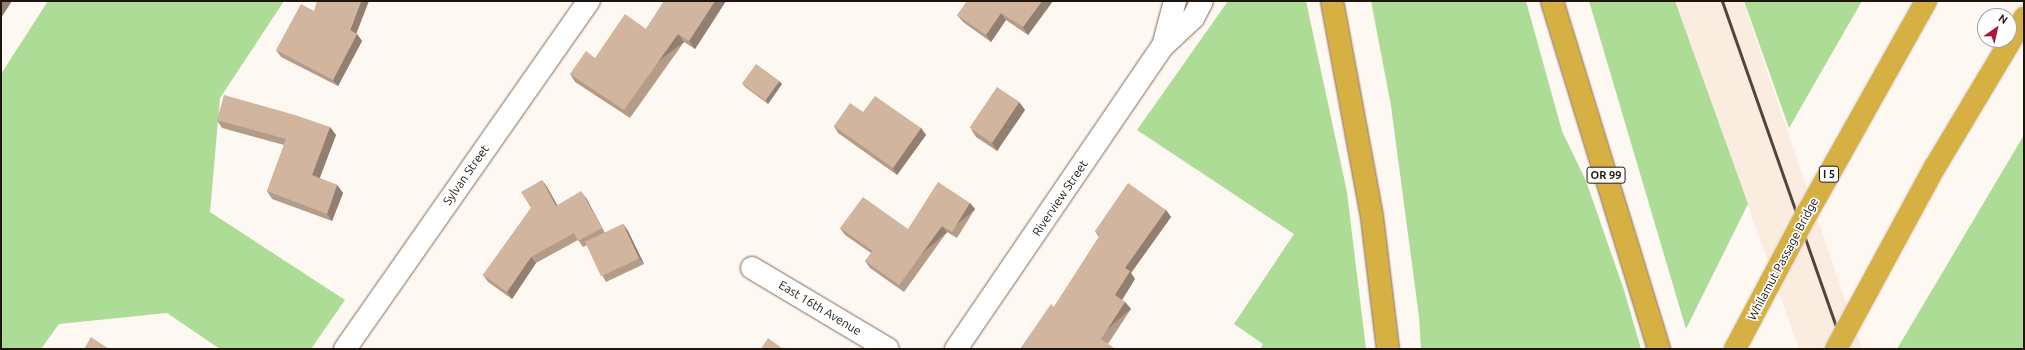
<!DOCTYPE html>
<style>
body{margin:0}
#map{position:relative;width:2025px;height:350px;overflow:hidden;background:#fef8f3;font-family:Ubuntu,sans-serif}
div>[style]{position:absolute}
.built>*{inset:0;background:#fbece0}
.green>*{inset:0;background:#addc96}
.roads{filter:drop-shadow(0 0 1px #826852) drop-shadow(0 0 1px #826852)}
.minor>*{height:22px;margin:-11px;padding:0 11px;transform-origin:11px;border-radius:11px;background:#fff}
.highway>*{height:22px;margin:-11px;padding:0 11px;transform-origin:11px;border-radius:11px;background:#d6b042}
.rail>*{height:3px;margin:-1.5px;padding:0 1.5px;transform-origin:1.5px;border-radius:1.5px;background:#4e453d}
.bridges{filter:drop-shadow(0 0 1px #d7d5d3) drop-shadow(0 0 1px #d7d5d3)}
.highway-bridge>*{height:22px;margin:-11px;padding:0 11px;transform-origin:11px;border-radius:11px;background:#d6b042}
.wall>*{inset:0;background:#b59c88}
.shaded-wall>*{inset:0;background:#937f6f;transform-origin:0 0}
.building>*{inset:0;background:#d2b59e;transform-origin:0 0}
span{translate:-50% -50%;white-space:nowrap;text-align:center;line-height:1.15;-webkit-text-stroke:3.5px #fff;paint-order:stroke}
.shield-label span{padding:1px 3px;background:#fff;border:1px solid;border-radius:3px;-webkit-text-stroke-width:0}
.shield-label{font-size:11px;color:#1f150c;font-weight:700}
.street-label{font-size:12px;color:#1f150c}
.frame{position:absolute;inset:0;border:2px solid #1f150c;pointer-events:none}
.north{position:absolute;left:1977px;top:8px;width:40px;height:40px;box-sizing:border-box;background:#fff;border:1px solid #a5a19e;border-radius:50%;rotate:34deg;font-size:11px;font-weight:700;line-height:16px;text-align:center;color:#1f150c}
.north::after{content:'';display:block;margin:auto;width:14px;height:18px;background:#ac1739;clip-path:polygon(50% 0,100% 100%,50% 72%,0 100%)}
</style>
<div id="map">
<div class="built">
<div style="clip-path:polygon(1675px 1px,1743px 1px,1862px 349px,1799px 349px)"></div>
</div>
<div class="green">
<div style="clip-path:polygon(48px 1px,284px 1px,220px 98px,210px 212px,345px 300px,311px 349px,220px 349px,167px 313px,59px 324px,41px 349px,1px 349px,1px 74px)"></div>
<div style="clip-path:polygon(1228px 1px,1306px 1px,1347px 192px,1366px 349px,1260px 349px,1263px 344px,1234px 324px,1294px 234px,1137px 130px)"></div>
<div style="clip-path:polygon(1371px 1px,1526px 1px,1562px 131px,1586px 181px,1624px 290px,1641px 349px,1421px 349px,1419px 317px,1391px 106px)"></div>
<div style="clip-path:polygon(1589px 1px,1675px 1px,1748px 204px,1686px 329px)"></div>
<div style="clip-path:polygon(1744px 1px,1862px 1px,1789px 128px)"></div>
<div style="clip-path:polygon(2024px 135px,2024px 349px,1897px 349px)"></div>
</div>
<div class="roads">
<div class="minor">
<div style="left:1163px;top:46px;width:41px;rotate:-43deg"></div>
<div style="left:1193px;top:18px;width:19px;rotate:-62deg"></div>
<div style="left:752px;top:268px;width:158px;rotate:30.8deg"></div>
<div style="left:345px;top:349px;width:425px;rotate:-55deg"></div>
<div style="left:956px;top:349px;width:367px;rotate:-55.7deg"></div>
<div style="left:1163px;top:46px;width:47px;rotate:-75.1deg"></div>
</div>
<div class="highway">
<div style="left:1332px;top:1px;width:220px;rotate:79.5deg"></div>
<div style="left:1372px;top:217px;width:133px;rotate:83.1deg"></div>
<div style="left:1552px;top:1px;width:364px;rotate:72.9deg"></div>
</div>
</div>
<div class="rail">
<div style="left:1722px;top:1px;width:369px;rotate:70.7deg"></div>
</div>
<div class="bridges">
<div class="highway-bridge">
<div style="left:1735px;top:349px;width:149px;rotate:-62.1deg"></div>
<div style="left:1805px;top:217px;width:248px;rotate:-60.7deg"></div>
<div style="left:1836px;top:349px;width:207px;rotate:-61.5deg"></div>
<div style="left:1935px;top:167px;width:174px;rotate:-59.1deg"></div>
</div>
</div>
<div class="wall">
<div style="clip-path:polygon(664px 1px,726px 1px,695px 49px,684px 42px,630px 118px,575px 82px,570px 74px,595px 58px,646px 29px)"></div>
<div style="clip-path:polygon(1053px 1px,1028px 35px,1006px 20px,991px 42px,963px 22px,957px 15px)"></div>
<div style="clip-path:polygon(356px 33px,357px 34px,362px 41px,338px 86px,281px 57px,276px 50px)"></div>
<div style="clip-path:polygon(742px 83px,782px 84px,768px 104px,745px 87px)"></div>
<div style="clip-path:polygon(1019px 102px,1025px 110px,997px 151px,976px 137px,971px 129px)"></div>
<div style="clip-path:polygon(863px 112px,921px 128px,926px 135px,897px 175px,838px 133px,834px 126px)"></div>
<div style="clip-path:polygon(217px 120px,330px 127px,336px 135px,319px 178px,337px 185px,343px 193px,332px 221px,272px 199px,267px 191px,284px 145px,222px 128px)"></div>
<div style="clip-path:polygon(542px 180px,547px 187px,557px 205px,586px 198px,605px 233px,623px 224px,628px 231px,644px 264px,606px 282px,602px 275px,587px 245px,583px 247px,578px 240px,536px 263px,512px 299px,488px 282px,483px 275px,531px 208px)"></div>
<div style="clip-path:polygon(970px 203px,975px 209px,957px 238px,947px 232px,904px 292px,870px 268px,865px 261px,871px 253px,845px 235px,840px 228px,908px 229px)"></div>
<div style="clip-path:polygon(1166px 210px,1171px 217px,1131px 273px,1135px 279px,1122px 300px,1125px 302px,1131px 309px,1108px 344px,1114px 349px,1020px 349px,1054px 307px,1099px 237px,1095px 231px)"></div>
</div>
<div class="shaded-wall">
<div style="clip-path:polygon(1px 1px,12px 1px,1px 18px)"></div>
<div style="clip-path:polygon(361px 1px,369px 1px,355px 37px,350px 30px)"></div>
<div style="clip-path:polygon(715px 1px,726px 1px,695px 49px,689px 41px)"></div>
<div style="clip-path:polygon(1042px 1px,1053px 1px,1028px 35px,1023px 27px)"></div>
<div style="clip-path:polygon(1001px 13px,1006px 20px,991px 42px,986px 35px)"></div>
<div style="clip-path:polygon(357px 34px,362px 41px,338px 86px,333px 80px)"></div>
<div style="left:678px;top:34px;width:10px;height:93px;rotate:53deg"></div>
<div style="clip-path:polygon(779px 81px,782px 84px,768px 104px,766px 100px)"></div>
<div style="clip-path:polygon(1019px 102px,1025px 110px,997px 151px,992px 143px)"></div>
<div style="clip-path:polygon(330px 127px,336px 135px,318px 183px,312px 175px)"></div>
<div style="clip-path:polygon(921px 128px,926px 135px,897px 175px,893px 168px)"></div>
<div style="clip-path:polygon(542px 180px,547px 187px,561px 212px,556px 206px)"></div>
<div style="clip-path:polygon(337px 185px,343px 193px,332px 221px,327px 214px)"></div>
<div style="clip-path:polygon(581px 191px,586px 198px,606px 235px,602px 228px)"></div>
<div style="left:970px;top:203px;width:8px;height:34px;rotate:50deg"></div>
<div style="clip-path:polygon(1166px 210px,1171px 217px,1131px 273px,1135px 279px,1120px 303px,1115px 295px,1125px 268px)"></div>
<div style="clip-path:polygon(623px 224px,628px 231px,644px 264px,639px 258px)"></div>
<div style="left:942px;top:226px;width:8px;height:73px;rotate:50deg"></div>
<div style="clip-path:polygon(531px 257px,536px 263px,512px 299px,507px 292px)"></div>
<div style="left:1125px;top:302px;width:9px;height:44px;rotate:49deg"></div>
</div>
<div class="building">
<div style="clip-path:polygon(317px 1px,361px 1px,350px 30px,357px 34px,333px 80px,276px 50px,301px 4px,314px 11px)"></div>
<div style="clip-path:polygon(664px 1px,715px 1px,689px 41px,678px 34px,624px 110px,570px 74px,586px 51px,595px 58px,625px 14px,646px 29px)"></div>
<div style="clip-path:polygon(967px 1px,1042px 1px,1023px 27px,1001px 13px,986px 35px,957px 15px)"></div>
<div style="left:756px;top:64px;width:29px;height:24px;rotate:36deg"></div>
<div style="left:997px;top:87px;width:27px;height:49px;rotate:34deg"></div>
<div style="clip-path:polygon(224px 95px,295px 115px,330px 127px,312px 175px,337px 185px,327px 214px,267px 191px,286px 139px,217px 120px)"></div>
<div style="clip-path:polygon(875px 96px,921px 128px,893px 168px,834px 126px,850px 103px,863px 112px)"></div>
<div style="clip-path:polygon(542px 180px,556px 206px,581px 191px,602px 228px,578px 241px,574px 233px,531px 257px,507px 292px,483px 275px,531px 208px,521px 192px)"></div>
<div style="clip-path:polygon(938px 182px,970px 203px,952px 232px,942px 226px,899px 285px,865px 261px,873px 251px,840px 228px,863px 197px,908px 229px)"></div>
<div style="clip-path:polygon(1128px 183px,1166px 210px,1125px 268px,1130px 271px,1115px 295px,1125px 302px,1101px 339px,1114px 348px,1113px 349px,1020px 349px,1051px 304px,1054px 307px,1100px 235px,1095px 231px)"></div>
<div style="left:623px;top:224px;width:38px;height:42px;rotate:65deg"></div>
<div style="clip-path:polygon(91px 337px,109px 349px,84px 349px)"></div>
<div style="clip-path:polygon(768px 338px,783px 349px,761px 349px)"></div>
</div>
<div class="shield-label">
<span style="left:1829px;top:174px">I 5</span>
<span style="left:1606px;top:175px">OR 99</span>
</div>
<div class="street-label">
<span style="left:466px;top:175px;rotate:-55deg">Sylvan Street</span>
<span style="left:1060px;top:198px;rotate:-56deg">Riverview Street</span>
<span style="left:1783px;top:259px;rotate:-62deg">Whilamut Passage Bridge</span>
<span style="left:820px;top:308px;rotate:31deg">East 16th Avenue</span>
</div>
<div class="frame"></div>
<div class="north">N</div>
</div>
